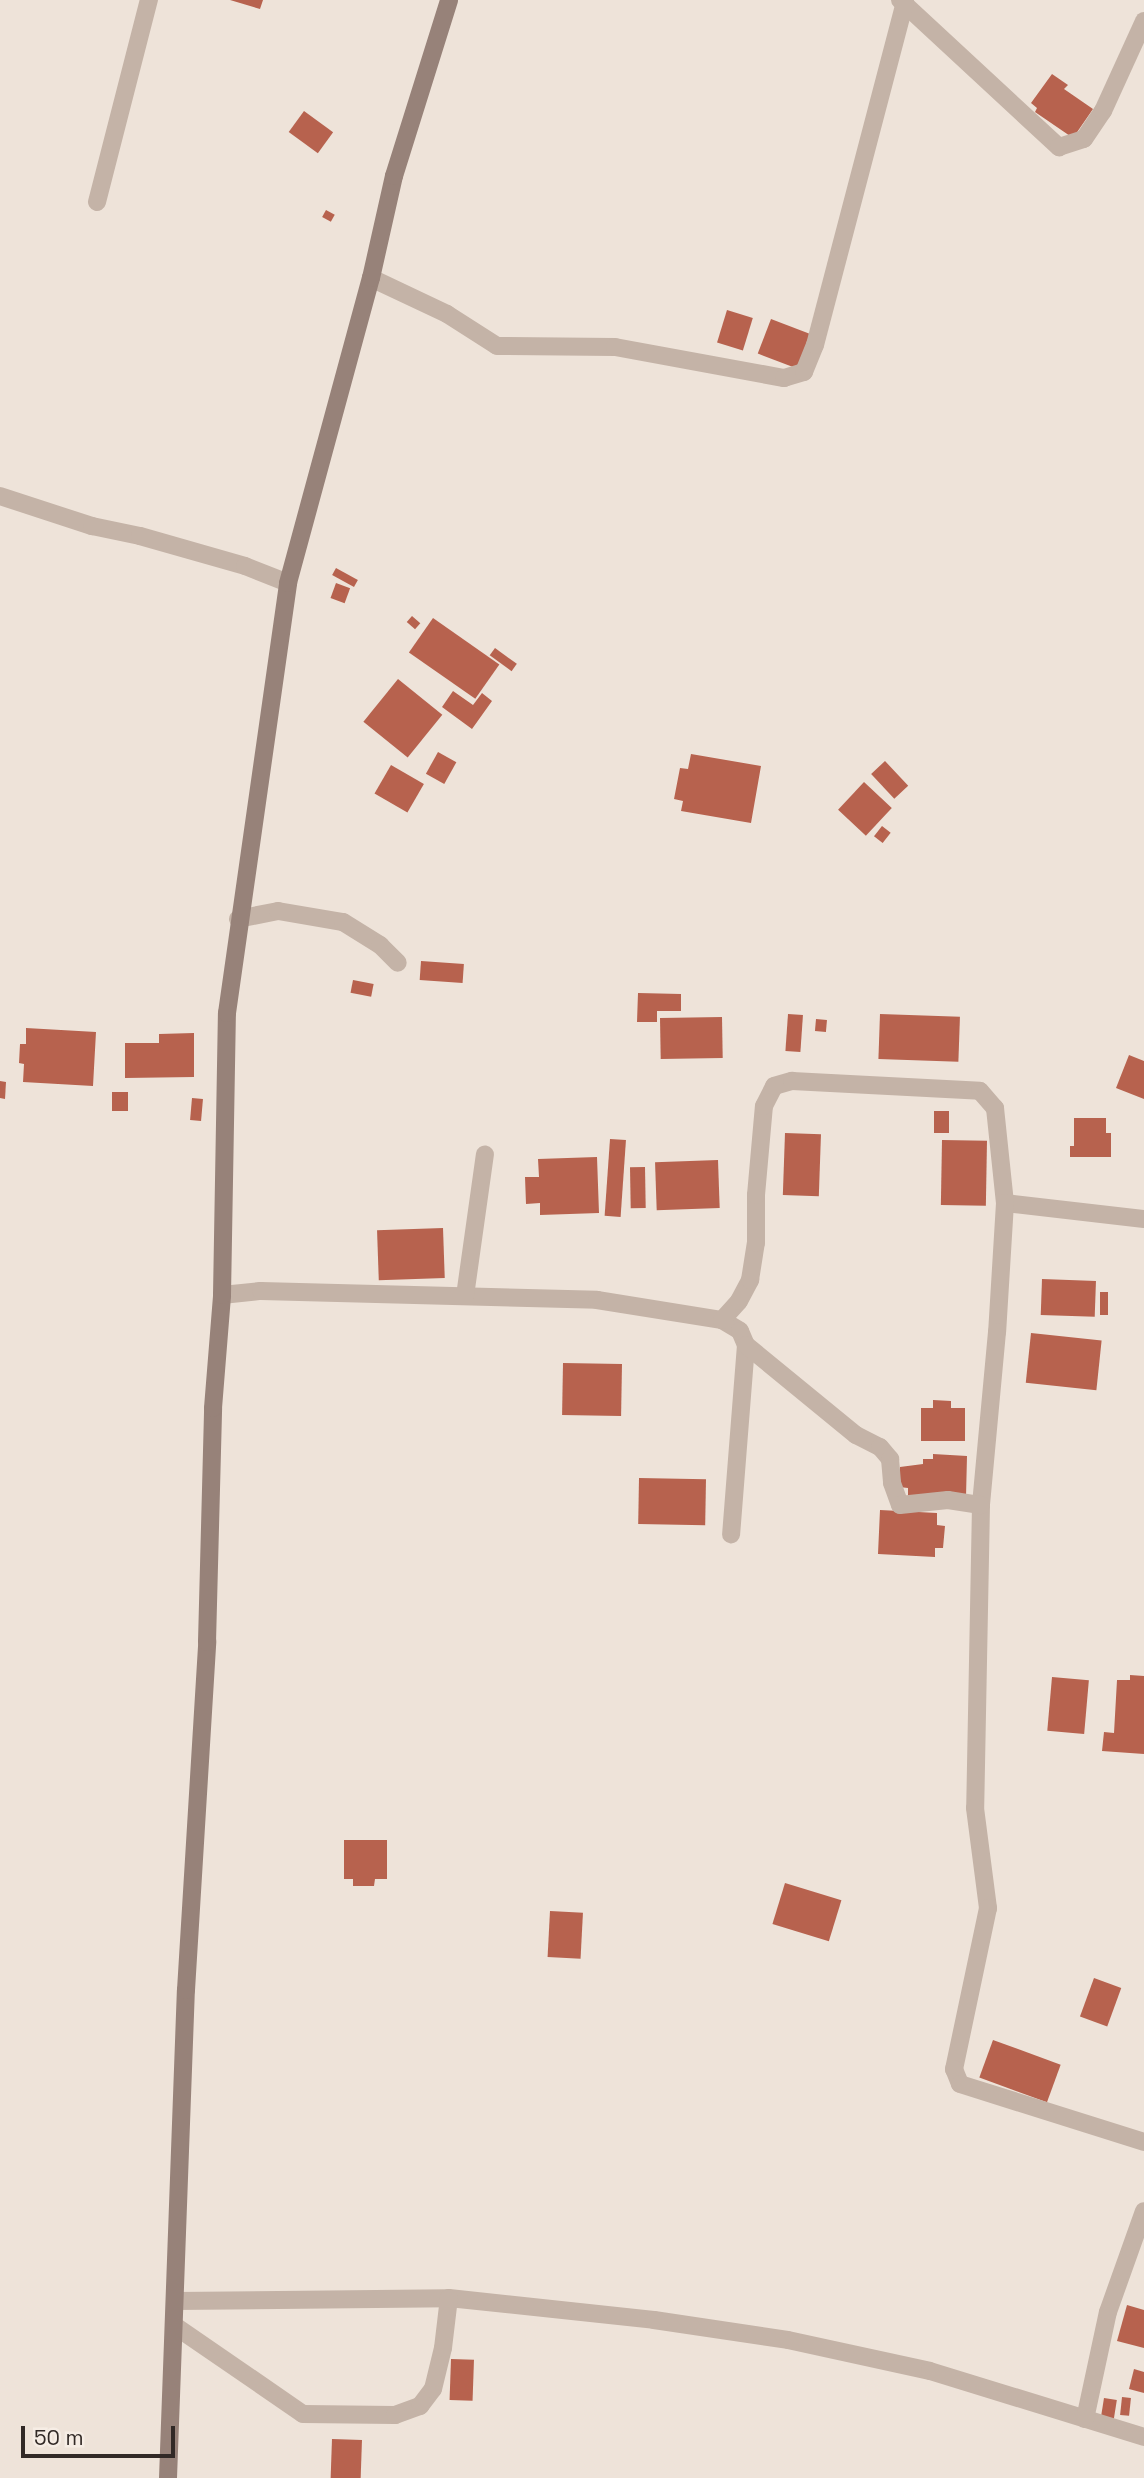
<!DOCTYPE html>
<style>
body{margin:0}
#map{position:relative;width:1144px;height:2478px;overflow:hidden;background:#eee3d9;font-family:"Space Grotesk",sans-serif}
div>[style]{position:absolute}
.building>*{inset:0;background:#b7624e;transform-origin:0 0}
.street>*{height:18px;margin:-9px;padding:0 9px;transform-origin:9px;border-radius:9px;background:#c4b3a7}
.secondary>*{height:18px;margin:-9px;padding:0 9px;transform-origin:9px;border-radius:9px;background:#978279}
span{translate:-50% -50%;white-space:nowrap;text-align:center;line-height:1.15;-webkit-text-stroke:7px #f6ede5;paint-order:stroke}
.scale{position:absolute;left:21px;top:2426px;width:154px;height:32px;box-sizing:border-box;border:4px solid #312926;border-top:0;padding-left:9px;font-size:21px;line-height:24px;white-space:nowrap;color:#312926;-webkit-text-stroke:5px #f6ede5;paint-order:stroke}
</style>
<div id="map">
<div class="building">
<div style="clip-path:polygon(230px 0,263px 0,260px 9px)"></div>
<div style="clip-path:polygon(1052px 74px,1068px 85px,1064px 89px,1093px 109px,1073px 138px,1035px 112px,1037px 108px,1031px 103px)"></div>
<div style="left:304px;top:111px;width:36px;height:26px;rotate:36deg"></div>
<div style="left:326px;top:210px;width:10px;height:8px;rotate:29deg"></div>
<div style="left:727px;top:310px;width:27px;height:34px;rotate:17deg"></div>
<div style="left:771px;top:319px;width:42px;height:37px;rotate:21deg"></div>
<div style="left:336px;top:568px;width:25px;height:8px;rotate:29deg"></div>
<div style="left:336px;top:583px;width:15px;height:16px;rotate:20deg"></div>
<div style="left:412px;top:616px;width:11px;height:8px;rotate:41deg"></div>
<div style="left:433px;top:618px;width:81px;height:42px;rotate:35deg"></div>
<div style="left:495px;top:648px;width:27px;height:9px;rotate:36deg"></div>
<div style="left:398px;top:679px;width:57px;height:55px;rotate:39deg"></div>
<div style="clip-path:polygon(453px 691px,473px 705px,482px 693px,492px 701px,472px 729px,442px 707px)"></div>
<div style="left:438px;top:752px;width:21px;height:25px;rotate:29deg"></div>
<div style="clip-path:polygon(691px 754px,761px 766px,751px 823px,681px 811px,683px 801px,674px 799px,680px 768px,688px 769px)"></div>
<div style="left:885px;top:761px;width:34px;height:19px;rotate:47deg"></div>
<div style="left:391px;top:765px;width:38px;height:33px;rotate:30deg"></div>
<div style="left:864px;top:782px;width:38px;height:38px;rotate:43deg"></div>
<div style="left:882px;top:826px;width:11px;height:13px;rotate:38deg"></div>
<div style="left:421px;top:961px;width:43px;height:19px;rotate:4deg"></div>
<div style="left:353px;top:980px;width:21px;height:13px;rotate:11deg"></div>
<div style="clip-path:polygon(638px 993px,681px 994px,681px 1011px,657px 1011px,657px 1022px,637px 1022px)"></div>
<div style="left:788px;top:1014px;width:15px;height:37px;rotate:4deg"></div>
<div style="left:880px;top:1014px;width:80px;height:45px;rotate:2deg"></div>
<div style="left:722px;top:1017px;width:41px;height:62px;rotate:89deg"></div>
<div style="left:816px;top:1019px;width:11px;height:12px;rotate:5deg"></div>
<div style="clip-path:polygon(26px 1028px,96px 1032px,93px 1086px,23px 1082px,24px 1064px,19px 1063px,20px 1044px,26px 1044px)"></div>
<div style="clip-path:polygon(194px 1033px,194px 1077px,125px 1078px,125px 1043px,159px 1043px,159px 1034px)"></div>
<div style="clip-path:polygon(1129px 1055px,1144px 1061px,1144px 1099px,1116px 1088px)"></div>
<div style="clip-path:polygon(0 1081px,6px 1082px,5px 1099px,0 1098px)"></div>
<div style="left:112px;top:1092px;width:16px;height:19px"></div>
<div style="left:192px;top:1098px;width:11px;height:22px;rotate:5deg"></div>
<div style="left:934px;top:1111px;width:15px;height:22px"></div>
<div style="clip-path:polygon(1074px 1118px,1106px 1118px,1106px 1133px,1111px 1133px,1111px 1157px,1070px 1157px,1070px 1146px,1074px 1146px)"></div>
<div style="left:785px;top:1133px;width:36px;height:62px;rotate:2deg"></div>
<div style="left:610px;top:1139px;width:16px;height:77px;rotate:4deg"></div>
<div style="left:942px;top:1140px;width:45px;height:65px;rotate:1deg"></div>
<div style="clip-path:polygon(597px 1157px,599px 1213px,540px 1215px,540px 1203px,526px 1204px,525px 1177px,539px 1177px,538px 1159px)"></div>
<div style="left:718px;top:1160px;width:48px;height:63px;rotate:88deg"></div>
<div style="left:645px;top:1167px;width:41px;height:15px;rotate:89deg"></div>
<div style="left:443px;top:1228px;width:50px;height:66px;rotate:88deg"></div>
<div style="left:1042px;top:1279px;width:54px;height:36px;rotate:2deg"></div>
<div style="left:1100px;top:1292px;width:8px;height:23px"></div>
<div style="left:1031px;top:1333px;width:71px;height:50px;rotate:6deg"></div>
<div style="left:563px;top:1363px;width:59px;height:52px;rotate:1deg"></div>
<div style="clip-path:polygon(933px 1400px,951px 1401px,951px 1408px,965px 1408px,965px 1441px,921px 1441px,921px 1408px,933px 1408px)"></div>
<div style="clip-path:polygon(933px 1454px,967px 1456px,966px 1497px,908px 1496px,908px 1488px,899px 1487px,900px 1467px,923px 1464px,923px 1459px,933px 1459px)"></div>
<div style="left:639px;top:1478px;width:67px;height:46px;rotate:1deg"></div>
<div style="clip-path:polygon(880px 1510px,937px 1513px,937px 1525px,945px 1526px,943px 1548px,935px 1548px,935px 1557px,878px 1554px)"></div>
<div style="clip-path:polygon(1130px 1675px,1144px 1676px,1144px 1754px,1102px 1751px,1104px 1732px,1114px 1733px,1117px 1680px,1130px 1680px)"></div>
<div style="left:1052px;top:1677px;width:37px;height:54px;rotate:5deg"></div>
<div style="clip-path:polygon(344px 1840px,387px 1840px,387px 1879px,375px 1879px,374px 1886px,353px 1886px,353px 1879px,344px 1879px)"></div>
<div style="left:785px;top:1883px;width:59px;height:43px;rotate:17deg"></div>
<div style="left:550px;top:1911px;width:33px;height:46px;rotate:3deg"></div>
<div style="left:1094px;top:1978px;width:29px;height:41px;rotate:20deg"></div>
<div style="left:993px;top:2040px;width:72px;height:40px;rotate:20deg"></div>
<div style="clip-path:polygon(1127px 2305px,1144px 2310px,1144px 2348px,1117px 2341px)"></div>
<div style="left:451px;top:2359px;width:23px;height:41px;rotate:2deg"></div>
<div style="clip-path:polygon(1134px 2369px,1144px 2372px,1144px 2393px,1129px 2389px)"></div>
<div style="left:1122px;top:2397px;width:9px;height:18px;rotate:6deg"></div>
<div style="left:1104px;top:2398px;width:13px;height:19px;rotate:9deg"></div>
<div style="left:332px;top:2439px;width:30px;height:39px;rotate:2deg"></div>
</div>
<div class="street">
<div style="left:900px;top:0;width:217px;rotate:42.8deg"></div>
<div style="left:1059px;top:147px;width:26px;rotate:-18deg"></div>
<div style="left:1084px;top:139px;width:34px;rotate:-56deg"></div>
<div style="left:1103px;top:111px;width:99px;rotate:-65.5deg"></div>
<div style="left:97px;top:202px;width:209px;rotate:-75.6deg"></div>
<div style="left:371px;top:278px;width:84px;rotate:25.3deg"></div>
<div style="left:447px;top:314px;width:59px;rotate:32.6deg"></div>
<div style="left:497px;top:346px;width:118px;rotate:0.5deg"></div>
<div style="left:615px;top:347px;width:172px;rotate:10.4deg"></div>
<div style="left:784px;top:378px;width:21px;rotate:-17deg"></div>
<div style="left:804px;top:372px;width:29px;rotate:-68deg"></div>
<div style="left:815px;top:345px;width:355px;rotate:-75.3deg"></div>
<div style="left:0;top:496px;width:97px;rotate:18.1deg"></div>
<div style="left:92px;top:526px;width:49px;rotate:11.8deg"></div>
<div style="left:140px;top:536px;width:109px;rotate:15.9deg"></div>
<div style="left:245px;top:566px;width:46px;rotate:21.6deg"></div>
<div style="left:238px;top:919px;width:41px;rotate:-11.3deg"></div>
<div style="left:278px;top:911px;width:66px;rotate:9.6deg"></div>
<div style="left:343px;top:922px;width:44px;rotate:31.9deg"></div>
<div style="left:380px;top:945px;width:25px;rotate:45deg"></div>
<div style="left:1005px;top:1203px;width:140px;rotate:6.6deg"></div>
<div style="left:222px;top:1295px;width:39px;rotate:-6deg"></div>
<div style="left:261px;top:1291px;width:336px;rotate:1.5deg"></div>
<div style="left:597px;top:1300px;width:127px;rotate:9.1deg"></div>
<div style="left:722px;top:1320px;width:21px;rotate:31deg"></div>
<div style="left:740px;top:1331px;width:15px;rotate:67deg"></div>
<div style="left:746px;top:1345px;width:190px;rotate:94.5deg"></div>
<div style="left:465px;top:1296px;width:143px;rotate:-82deg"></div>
<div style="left:722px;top:1320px;width:25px;rotate:-48deg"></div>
<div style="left:739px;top:1301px;width:24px;rotate:-62deg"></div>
<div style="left:750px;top:1280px;width:37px;rotate:-81deg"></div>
<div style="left:756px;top:1243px;width:48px;rotate:-90deg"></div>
<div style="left:756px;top:1195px;width:89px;rotate:-84.9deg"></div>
<div style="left:764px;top:1106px;width:22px;rotate:-63deg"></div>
<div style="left:774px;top:1086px;width:19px;rotate:-16deg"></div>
<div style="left:792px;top:1081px;width:188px;rotate:3deg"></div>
<div style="left:980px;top:1091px;width:23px;rotate:49deg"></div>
<div style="left:995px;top:1108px;width:96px;rotate:84deg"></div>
<div style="left:1005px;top:1203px;width:129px;rotate:93.5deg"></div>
<div style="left:997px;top:1332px;width:174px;rotate:95.3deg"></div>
<div style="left:981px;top:1505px;width:303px;rotate:91.1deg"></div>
<div style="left:975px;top:1808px;width:101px;rotate:82.6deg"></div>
<div style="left:988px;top:1908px;width:165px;rotate:101.9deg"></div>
<div style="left:954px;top:2069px;width:16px;rotate:68deg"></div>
<div style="left:960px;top:2084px;width:193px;rotate:17.5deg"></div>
<div style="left:746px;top:1345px;width:142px;rotate:39.3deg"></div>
<div style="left:856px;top:1435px;width:27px;rotate:27deg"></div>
<div style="left:880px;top:1447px;width:16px;rotate:50deg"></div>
<div style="left:890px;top:1459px;width:24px;rotate:85deg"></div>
<div style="left:892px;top:1483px;width:23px;rotate:70deg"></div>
<div style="left:900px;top:1505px;width:48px;rotate:-5.9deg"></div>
<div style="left:948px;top:1500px;width:33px;rotate:9deg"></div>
<div style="left:176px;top:2301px;width:273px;rotate:-0.6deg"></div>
<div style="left:449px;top:2298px;width:206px;rotate:6.1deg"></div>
<div style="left:654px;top:2320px;width:135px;rotate:8.5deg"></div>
<div style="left:788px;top:2340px;width:145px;rotate:12.3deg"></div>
<div style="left:930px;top:2371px;width:224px;rotate:17.1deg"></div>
<div style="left:175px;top:2326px;width:155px;rotate:34.5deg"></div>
<div style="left:303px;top:2414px;width:92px;rotate:0.6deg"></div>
<div style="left:395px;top:2415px;width:27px;rotate:-20deg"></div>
<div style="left:420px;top:2406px;width:21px;rotate:-53deg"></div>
<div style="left:433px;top:2389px;width:42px;rotate:-76.3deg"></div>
<div style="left:443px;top:2348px;width:50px;rotate:-83.2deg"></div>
<div style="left:1085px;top:2419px;width:109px;rotate:-77.9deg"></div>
<div style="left:1108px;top:2312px;width:107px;rotate:-70.4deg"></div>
</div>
<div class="secondary">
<div style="left:168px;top:2478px;width:488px;rotate:-87.9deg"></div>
<div style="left:186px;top:1990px;width:349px;rotate:-86.5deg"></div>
<div style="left:207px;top:1642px;width:234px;rotate:-88.5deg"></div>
<div style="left:213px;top:1408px;width:113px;rotate:-85.4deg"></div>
<div style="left:222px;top:1295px;width:282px;rotate:-89deg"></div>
<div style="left:227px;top:1013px;width:434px;rotate:-81.9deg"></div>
<div style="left:288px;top:583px;width:316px;rotate:-74.8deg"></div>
<div style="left:371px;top:278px;width:105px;rotate:-77.3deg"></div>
<div style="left:394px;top:176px;width:184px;rotate:-72.6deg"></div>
</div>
<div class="scale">50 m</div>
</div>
